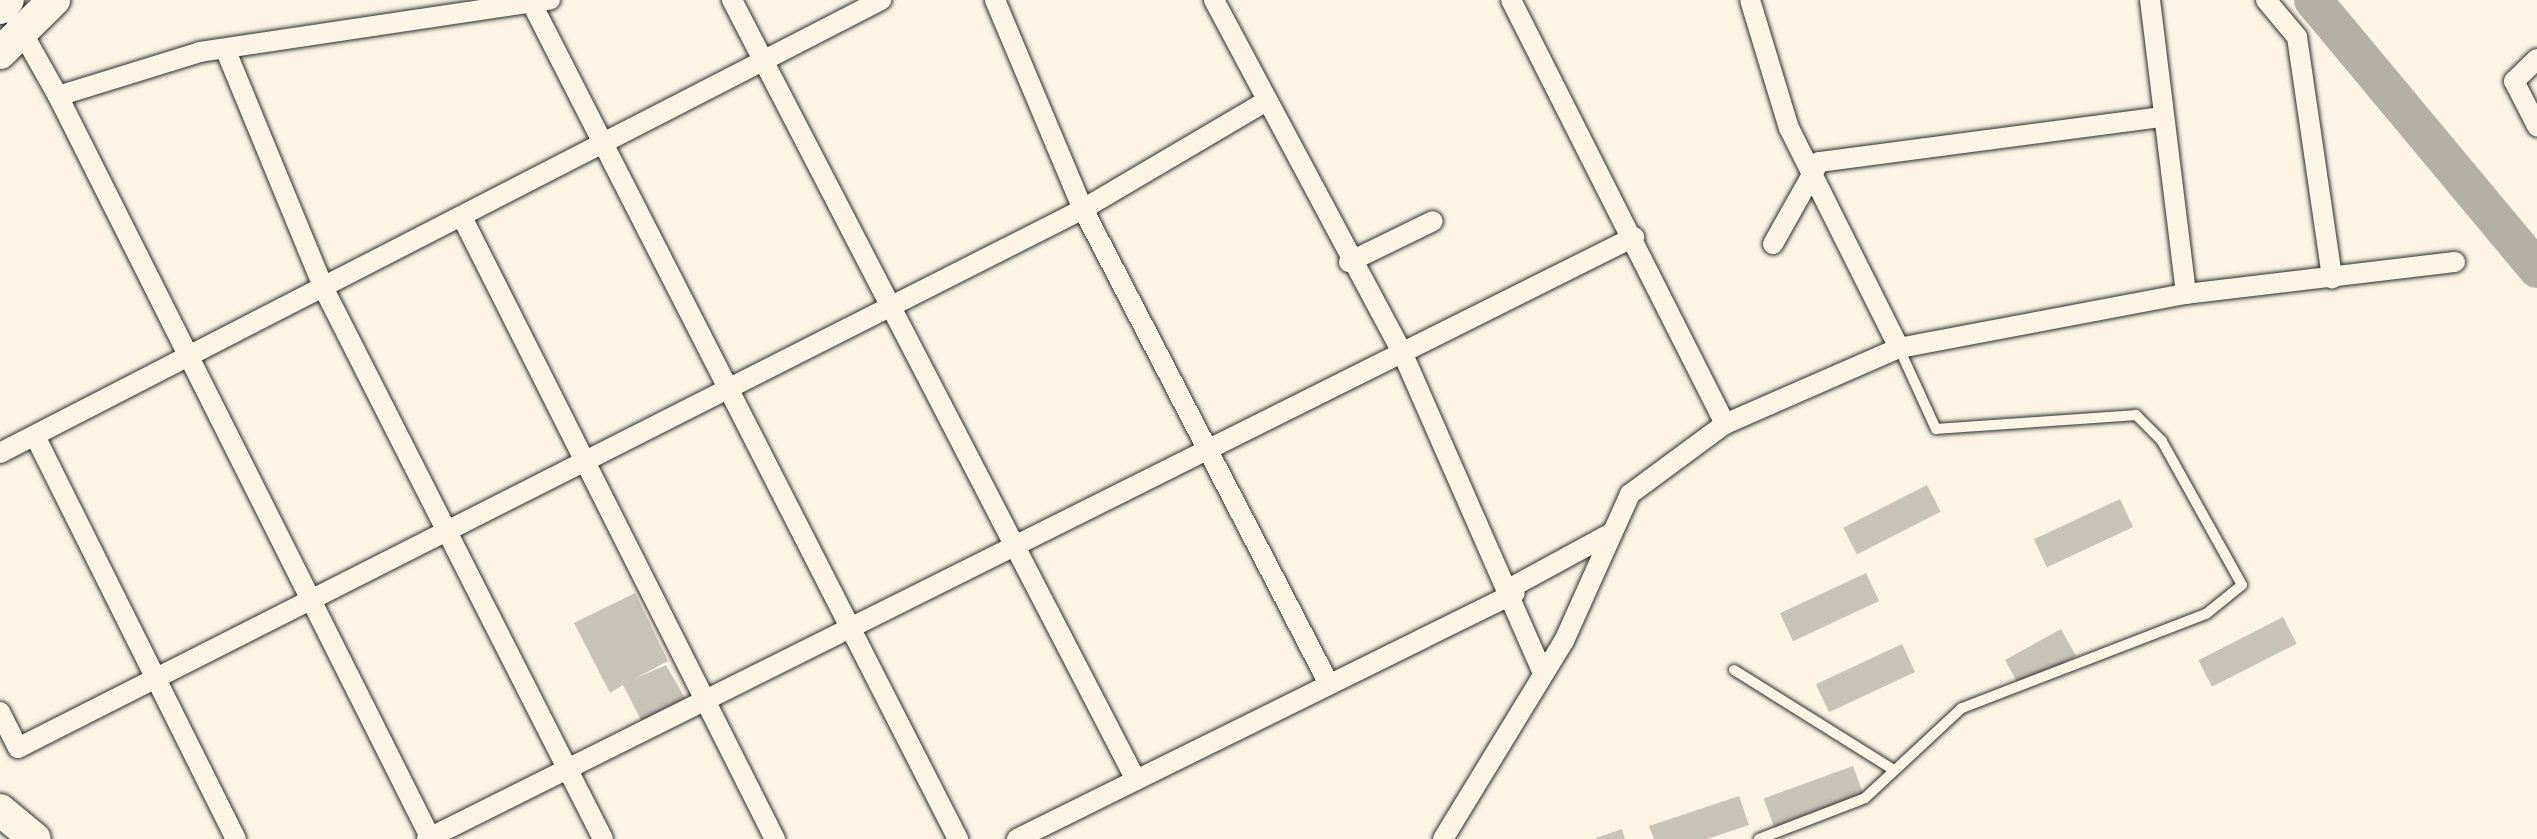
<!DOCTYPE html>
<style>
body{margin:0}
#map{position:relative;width:2537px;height:839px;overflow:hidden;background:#fcf5e5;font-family:"Balsamiq Sans",sans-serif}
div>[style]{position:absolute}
.river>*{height:38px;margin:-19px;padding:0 19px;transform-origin:19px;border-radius:19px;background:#b4b0a5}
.building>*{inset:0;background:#c8c3b7;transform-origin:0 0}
.roads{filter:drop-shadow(0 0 2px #2b2b2b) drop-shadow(0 0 2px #2b2b2b)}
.lane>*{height:10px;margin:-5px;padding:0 5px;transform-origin:5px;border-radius:5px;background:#fcf5e5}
.street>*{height:20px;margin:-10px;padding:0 10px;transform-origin:10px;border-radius:10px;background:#fcf5e5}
.primary>*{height:32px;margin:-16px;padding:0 16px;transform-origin:16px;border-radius:16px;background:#fcf5e5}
span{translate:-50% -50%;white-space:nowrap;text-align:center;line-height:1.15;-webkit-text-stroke:10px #fcf5e5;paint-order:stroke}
</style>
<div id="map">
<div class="river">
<div style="left:2313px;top:0;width:350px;rotate:50.2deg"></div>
</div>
<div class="building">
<div style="left:1927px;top:485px;width:30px;height:94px;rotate:63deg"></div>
<div style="left:2120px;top:499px;width:31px;height:95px;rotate:65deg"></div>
<div style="left:1866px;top:573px;width:31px;height:95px;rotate:65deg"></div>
<div style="clip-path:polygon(635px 593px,668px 661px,634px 679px,666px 665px,686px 700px,642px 722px,623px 685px,610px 693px,574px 623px)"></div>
<div style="left:2283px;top:617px;width:30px;height:95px;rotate:63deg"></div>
<div style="left:2061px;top:629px;width:31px;height:64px;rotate:61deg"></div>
<div style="left:1902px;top:644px;width:31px;height:95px;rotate:65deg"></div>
<div style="left:1853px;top:766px;width:30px;height:95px;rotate:70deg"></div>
<div style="clip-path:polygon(1739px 796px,1749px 825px,1707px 839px,1654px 839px,1649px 826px)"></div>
<div style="clip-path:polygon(1622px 829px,1625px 839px,1596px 839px,1596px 838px)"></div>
</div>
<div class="roads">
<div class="lane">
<div style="left:1734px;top:670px;width:189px;rotate:32deg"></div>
<div style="left:1759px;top:839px;width:114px;rotate:-21.1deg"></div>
<div style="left:1865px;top:798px;width:132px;rotate:-42.9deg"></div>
<div style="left:1962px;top:708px;width:261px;rotate:-21.1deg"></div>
<div style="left:2206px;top:614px;width:46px;rotate:-38.9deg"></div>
<div style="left:2242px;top:585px;width:165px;rotate:-119.1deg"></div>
<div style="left:2162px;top:441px;width:37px;rotate:-135deg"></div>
<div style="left:2136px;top:415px;width:200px;rotate:176deg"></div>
<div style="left:1936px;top:429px;width:89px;rotate:-114.6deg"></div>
</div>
<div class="street">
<div style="left:530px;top:0;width:942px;rotate:62.97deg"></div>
<div style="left:732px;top:0;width:876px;rotate:62.62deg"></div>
<div style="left:995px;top:0;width:227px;rotate:67.2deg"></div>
<div style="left:1083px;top:209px;width:533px;rotate:62.62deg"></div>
<div style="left:1214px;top:0;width:399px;rotate:61.9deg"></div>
<div style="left:1402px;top:352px;width:346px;rotate:66.3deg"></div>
<div style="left:1511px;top:0;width:475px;rotate:63.2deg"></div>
<div style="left:1750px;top:0;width:134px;rotate:73.1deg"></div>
<div style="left:1789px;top:128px;width:246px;rotate:63.4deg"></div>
<div style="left:2150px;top:0;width:296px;rotate:83deg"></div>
<div style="left:2266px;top:0;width:48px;rotate:50deg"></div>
<div style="left:2297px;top:37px;width:244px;rotate:81.7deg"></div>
<div style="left:17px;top:23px;width:84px;rotate:60.7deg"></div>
<div style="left:58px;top:96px;width:149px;rotate:-17.2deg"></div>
<div style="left:200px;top:52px;width:354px;rotate:-8.5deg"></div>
<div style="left:226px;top:51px;width:260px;rotate:67.6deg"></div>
<div style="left:325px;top:291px;width:614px;rotate:63.1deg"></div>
<div style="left:2537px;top:59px;width:32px;rotate:136deg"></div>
<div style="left:2514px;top:81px;width:51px;rotate:62.9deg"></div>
<div style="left:58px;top:96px;width:831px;rotate:63.34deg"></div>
<div style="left:464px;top:221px;width:692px;rotate:63.29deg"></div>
<div style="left:1773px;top:244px;width:94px;rotate:-60.7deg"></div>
<div style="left:1819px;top:162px;width:344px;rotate:-7.5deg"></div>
<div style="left:1349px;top:262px;width:93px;rotate:-26deg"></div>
<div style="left:35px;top:436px;width:450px;rotate:63.5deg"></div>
<div style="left:0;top:453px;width:991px;rotate:-27.21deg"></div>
<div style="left:1512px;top:587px;width:113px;rotate:-28.6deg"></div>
<div style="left:0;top:712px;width:40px;rotate:63.4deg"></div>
<div style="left:18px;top:748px;width:1194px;rotate:-26.84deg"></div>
<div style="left:1083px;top:209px;width:212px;rotate:-30.5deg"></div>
<div style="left:427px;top:839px;width:1349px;rotate:-26.51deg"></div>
<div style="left:1017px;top:839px;width:555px;rotate:-26.29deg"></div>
<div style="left:1443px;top:839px;width:232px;rotate:-58.6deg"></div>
<div style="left:1564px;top:641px;width:161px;rotate:-65.8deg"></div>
<div style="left:1630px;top:494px;width:118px;rotate:-36.4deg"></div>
<div style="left:1725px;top:424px;width:190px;rotate:-23.6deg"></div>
<div style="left:1899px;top:348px;width:292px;rotate:-10.7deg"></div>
<div style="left:2186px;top:294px;width:271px;rotate:-6.8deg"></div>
</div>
<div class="primary">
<div style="left:0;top:8px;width:11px;rotate:-45deg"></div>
<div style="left:0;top:53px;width:76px;rotate:-44.5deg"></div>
<div style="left:0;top:810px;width:45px;rotate:39.6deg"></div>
</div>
</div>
</div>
